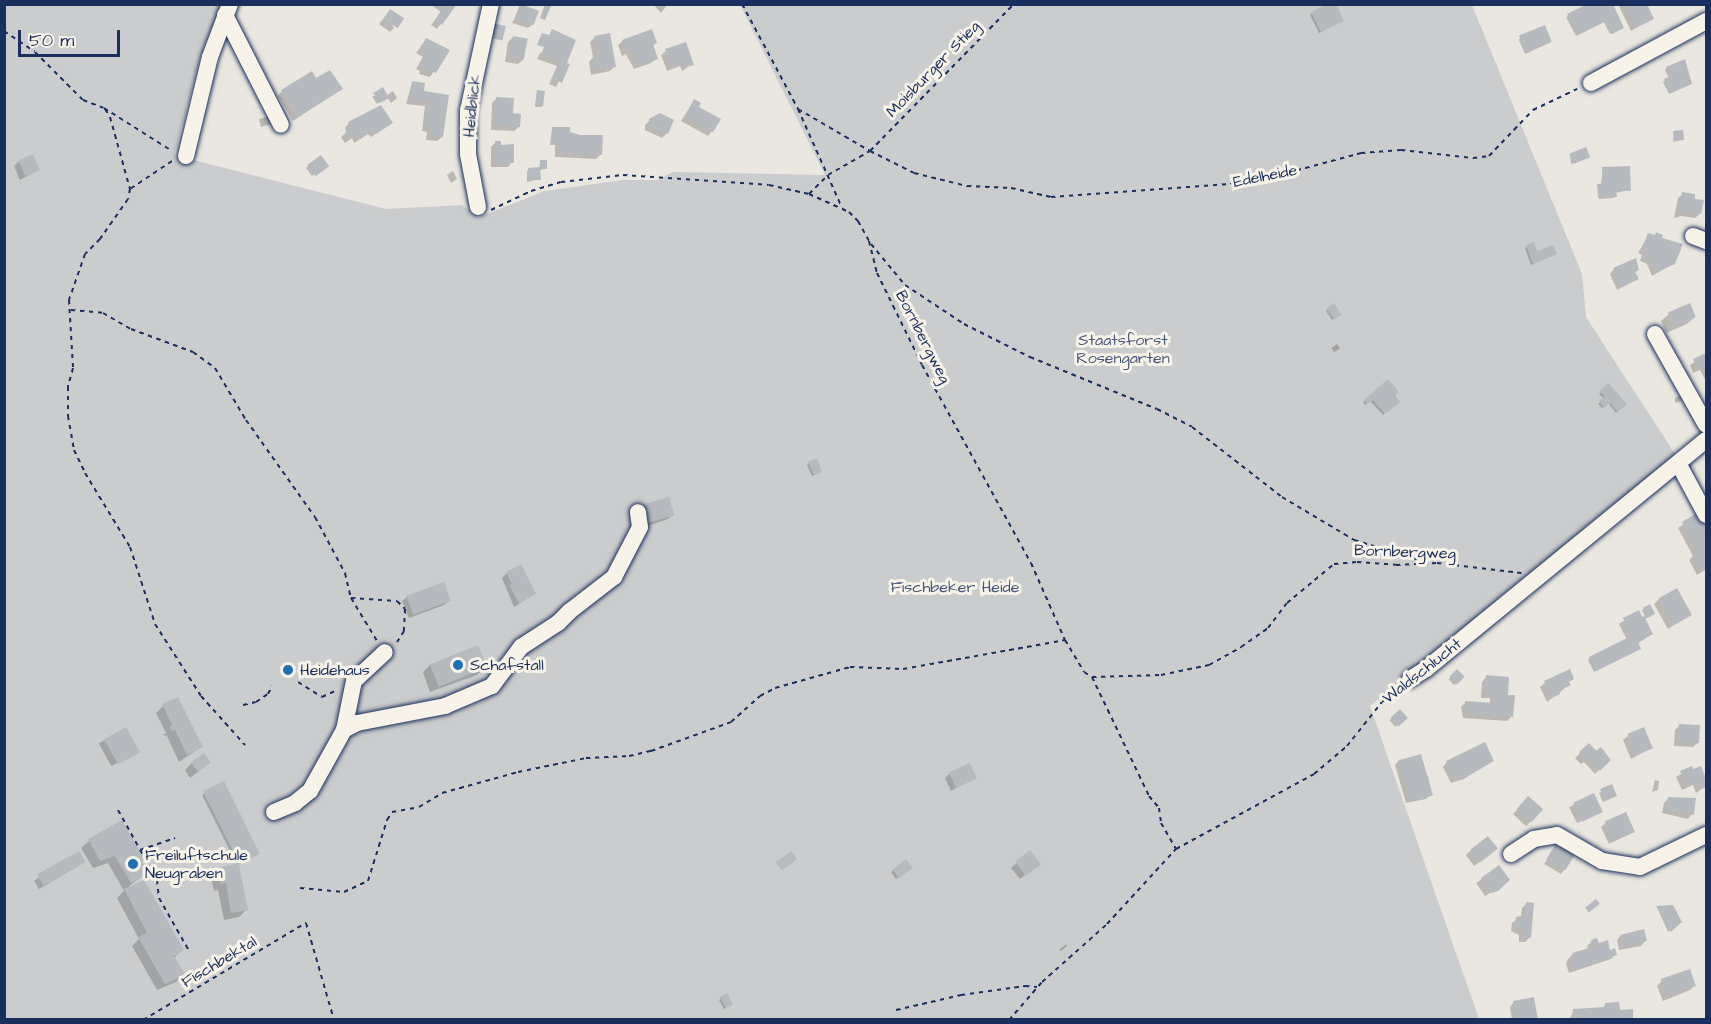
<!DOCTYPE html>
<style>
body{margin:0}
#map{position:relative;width:1711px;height:1024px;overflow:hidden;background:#eae7e0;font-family:"Architects Daughter",sans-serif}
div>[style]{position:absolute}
.green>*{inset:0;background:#cbcccd}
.shadow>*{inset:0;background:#0003;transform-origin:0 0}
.building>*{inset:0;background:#b6babf;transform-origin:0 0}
.path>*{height:2px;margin-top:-1px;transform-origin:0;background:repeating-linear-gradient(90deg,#1b2f5e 0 4.5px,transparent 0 9px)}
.roads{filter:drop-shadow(0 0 2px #1b2f5e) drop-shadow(0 0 2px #1b2f5e)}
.minor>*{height:16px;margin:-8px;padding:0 8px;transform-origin:8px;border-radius:8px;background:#f7f3e8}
.dots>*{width:16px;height:16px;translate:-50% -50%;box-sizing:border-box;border:3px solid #f7f3e8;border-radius:50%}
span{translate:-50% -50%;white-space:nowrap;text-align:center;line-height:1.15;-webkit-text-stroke:6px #f7f3e8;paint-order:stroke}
.street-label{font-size:16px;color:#1b2f5e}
.park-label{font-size:16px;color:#47567a}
.poi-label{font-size:16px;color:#1b2f5e}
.left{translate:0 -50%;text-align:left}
.frame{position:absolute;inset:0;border:6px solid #1b2f5e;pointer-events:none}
.scale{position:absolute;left:18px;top:30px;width:102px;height:27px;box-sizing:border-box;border:3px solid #1b2f5e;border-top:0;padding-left:8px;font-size:18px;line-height:21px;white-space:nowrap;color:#1b2f5e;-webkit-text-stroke:4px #f7f3e8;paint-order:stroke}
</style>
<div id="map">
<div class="green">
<div style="clip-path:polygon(5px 5px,222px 5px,200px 58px,174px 155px,386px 209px,462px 205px,479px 217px,545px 191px,623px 180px,657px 180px,673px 172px,825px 175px,740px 5px,1472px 5px,1582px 274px,1586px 317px,1677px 457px,1370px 706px,1479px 1019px,5px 1020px)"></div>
</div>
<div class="shadow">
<div style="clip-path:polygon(430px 4px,455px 4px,437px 29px,431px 25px,441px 12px)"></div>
<div style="clip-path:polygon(653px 4px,668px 4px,661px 13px)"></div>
<div style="clip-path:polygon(1590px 4px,1620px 30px,1610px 34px,1604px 22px,1576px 36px,1566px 17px)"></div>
<div style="clip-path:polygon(1618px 4px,1645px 4px,1652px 18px,1631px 31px)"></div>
<div style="clip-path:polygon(521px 6px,533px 24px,528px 28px,512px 23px)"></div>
<div style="clip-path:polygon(1312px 13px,1342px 21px,1319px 33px,1310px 15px)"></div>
<div style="clip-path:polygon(386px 15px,394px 28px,390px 32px,379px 24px)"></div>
<div style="clip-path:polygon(552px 31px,565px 64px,568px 65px,556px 87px,549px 84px,557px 66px,537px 59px,540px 53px,543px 54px)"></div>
<div style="clip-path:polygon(513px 37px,523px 60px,518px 64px,505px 62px,508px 42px)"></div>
<div style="clip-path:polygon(595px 37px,614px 67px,610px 71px,591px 75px,589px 62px,593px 57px,590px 42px)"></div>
<div style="clip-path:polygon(1520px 38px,1551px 42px,1525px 54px,1519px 40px)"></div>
<div style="clip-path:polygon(426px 40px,447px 51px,430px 77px,419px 74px,420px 71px,416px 69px,423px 57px,416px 53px)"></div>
<div style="clip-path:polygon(623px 41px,656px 43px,652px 46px,656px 59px,651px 63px,634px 69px,626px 54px,622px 56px,618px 45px)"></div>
<div style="clip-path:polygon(666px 51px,692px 64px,682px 71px,680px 66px,667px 71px,661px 55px)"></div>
<div style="clip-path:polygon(1667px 68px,1688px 85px,1669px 94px,1663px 82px,1669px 78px,1665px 70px)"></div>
<div style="clip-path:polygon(316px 81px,341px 89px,293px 121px,278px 96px,282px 91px)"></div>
<div style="clip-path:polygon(412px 83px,422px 91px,447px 96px,442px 137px,437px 141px,426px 140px,427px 132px,422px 131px,425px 106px,406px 104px)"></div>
<div style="clip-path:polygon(393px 91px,397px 98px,391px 103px,387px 97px,377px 104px,372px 96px,386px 96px)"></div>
<div style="clip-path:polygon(537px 92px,543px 105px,541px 107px,535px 107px)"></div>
<div style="clip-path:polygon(497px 98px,519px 127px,514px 131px,491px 130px,492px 103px)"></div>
<div style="clip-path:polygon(694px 101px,712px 131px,708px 136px,681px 121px)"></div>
<div style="clip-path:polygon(270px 116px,271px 124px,261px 127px,259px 119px)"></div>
<div style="clip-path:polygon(650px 120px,667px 133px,662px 138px,645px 130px,645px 125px)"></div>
<div style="clip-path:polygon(349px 123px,391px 123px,371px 137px,368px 134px,354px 143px,352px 138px,345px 143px,341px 137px,347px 132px,345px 128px)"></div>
<div style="clip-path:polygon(552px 128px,568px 133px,601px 154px,596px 159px,555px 157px,555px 145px,550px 145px)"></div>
<div style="clip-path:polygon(1674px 133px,1683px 139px,1673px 142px)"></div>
<div style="clip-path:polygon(496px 142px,512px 162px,508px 167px,491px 167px,491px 147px)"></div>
<div style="clip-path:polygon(1570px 155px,1588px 156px,1571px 164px)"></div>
<div style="clip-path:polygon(19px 161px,38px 170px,20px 180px,14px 166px)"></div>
<div style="clip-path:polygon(540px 162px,546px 168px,539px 171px,539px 179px,527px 182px,527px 171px,539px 169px)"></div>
<div style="clip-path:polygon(308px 166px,325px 168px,312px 176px,306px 168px)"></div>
<div style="clip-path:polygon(1603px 169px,1629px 190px,1615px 193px,1613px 198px,1599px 199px)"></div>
<div style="clip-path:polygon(453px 171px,457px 179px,451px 183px,447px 175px)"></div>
<div style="clip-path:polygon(1683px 194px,1700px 214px,1695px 218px,1681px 216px,1674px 218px,1678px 198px)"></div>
<div style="clip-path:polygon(1649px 234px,1681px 245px,1674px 263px,1652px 276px,1647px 264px,1640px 261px,1642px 255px,1638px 253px)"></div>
<div style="clip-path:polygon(1533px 244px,1536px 253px,1555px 254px,1531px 265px,1525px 248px)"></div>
<div style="clip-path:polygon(1614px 269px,1638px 270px,1634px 273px,1637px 279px,1617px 290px,1610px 274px)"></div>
<div style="clip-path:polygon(1334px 305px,1338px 316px,1332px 320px,1326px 311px)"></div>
<div style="clip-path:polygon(1689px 305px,1695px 317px,1687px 324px,1666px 333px,1661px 321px,1669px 314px)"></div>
<div style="left:1337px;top:344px;width:5px;height:7px;rotate:53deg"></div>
<div style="clip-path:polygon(1706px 355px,1706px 381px,1700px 370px,1693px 373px,1690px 365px)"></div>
<div style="clip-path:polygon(1388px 381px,1398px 401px,1383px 415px,1370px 401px,1365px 405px,1363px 402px)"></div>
<div style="clip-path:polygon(1608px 385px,1625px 404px,1616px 413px,1608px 403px,1602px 408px,1598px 404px,1604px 399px,1599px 394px)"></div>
<div style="clip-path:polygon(1684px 394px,1684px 400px,1675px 403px,1675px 398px)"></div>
<div style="clip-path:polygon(809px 463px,821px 472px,812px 476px,807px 465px)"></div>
<div style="clip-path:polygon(640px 512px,673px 515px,668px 519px,645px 527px)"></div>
<div style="clip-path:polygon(1698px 514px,1706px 529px,1706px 569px,1697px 575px,1689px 560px,1693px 556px,1678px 528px)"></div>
<div style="clip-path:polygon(507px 573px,534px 594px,514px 607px,502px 578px)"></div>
<div style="clip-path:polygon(407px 597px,449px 601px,444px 605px,409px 618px,402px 601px)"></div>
<div style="clip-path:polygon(1659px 599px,1690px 615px,1668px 629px,1654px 604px)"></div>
<div style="clip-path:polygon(1650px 606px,1652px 616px,1644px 619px,1652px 634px,1637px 644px,1639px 649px,1594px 672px,1588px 660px,1590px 658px,1627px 640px,1619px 624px,1638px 612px,1641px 619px,1645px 617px,1642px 610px)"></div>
<div style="clip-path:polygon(430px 665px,485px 667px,477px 675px,430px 692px,423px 672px)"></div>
<div style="left:1457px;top:671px;width:8px;height:12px;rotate:45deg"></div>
<div style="clip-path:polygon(1486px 677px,1506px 696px,1512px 716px,1507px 721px,1463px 718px,1461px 707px,1466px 702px,1490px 704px,1490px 698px,1481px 698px,1482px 682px)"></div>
<div style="clip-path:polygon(1568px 682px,1564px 689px,1547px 702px,1540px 687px,1545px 683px)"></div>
<div style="clip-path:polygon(163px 706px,201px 747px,179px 762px,167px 736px,163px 735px,166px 733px,156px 713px)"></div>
<div style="left:1400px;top:711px;width:9px;height:14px;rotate:49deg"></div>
<div style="clip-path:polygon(1680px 725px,1697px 743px,1693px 747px,1674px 746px,1675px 730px)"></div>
<div style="left:125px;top:729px;width:26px;height:30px;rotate:61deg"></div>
<div style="clip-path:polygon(1628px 736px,1651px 748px,1631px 759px,1623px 740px)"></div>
<div style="clip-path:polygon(1589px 745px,1609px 760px,1595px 774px,1584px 762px,1581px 764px,1575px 758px)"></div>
<div style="clip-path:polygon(1399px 760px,1424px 777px,1428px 776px,1431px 794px,1426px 799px,1406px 803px,1395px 765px)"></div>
<div style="clip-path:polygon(1492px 760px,1464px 779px,1451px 783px,1443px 767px,1447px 762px)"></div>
<div style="clip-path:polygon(192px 763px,209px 763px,190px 778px,185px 770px)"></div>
<div style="clip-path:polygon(1691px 768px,1693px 771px,1700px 768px,1706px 782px,1706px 786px,1696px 793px,1693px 785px,1682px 790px,1676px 777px)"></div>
<div style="clip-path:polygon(950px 773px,975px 778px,951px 791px,945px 778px)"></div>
<div style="clip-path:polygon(1655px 780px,1659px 781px,1658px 790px,1652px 792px)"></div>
<div style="clip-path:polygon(223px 783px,258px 854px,237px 864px,246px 910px,239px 917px,224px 920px,218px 890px,214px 891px,211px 876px,219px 869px,237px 865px,202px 795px)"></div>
<div style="clip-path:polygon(1601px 792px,1614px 797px,1603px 802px,1599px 793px)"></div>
<div style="left:1593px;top:795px;width:18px;height:27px;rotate:63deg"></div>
<div style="left:1528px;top:798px;width:18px;height:22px;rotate:43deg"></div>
<div style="clip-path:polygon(1668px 799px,1692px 814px,1688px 819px,1662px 813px,1664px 803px)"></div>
<div style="clip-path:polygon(121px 822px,149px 871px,129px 886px,182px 950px,174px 958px,183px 974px,176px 982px,157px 990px,132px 946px,139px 939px,117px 898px,124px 891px,108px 863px,93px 868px,81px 848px,89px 841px)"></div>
<div style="clip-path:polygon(1606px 823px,1633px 831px,1609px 844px,1601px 827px)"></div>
<div style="clip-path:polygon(1557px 844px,1565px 869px,1561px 874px,1544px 864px)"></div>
<div style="clip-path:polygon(1471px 850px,1491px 854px,1474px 866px,1466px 855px)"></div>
<div style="clip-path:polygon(1030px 852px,1034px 868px,1020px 879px,1011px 868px)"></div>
<div style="clip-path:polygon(78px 853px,83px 862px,78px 866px,39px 889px,34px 881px,39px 877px)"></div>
<div style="clip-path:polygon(906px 861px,909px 870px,896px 879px,891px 872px)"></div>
<div style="left:1499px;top:867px;width:16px;height:28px;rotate:55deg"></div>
<div style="clip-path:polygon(1526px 904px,1529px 938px,1525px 942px,1519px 942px,1519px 935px,1511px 931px,1512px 923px,1521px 917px,1522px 908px)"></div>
<div style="clip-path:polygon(1657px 907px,1673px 907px,1680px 922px,1668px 932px)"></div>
<div style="clip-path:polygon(1621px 935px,1645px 941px,1641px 946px,1619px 950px,1617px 940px)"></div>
<div style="clip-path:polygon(1592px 941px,1616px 954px,1611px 959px,1569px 973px,1566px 964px,1568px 959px,1573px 954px,1588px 950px,1587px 946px)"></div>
<div style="clip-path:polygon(1066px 944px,1067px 946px,1061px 951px,1059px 950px)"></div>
<div style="clip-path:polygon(1662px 981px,1694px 986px,1690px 990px,1663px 1001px,1657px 986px)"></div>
<div style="clip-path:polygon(721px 998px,729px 1006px,724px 1009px,719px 1000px)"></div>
<div style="clip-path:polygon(1514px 1002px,1536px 1020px,1512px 1020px,1510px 1007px)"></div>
<div style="clip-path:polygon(1606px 1004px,1632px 1020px,1569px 1020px,1574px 1010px,1601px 1009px)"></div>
</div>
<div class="building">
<div style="clip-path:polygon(441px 4px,457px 4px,442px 25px,435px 20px,444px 6px)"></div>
<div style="left:520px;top:4px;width:20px;height:15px;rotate:20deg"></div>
<div style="clip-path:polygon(545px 4px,551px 6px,545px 20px,540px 18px)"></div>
<div style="clip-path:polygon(1327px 4px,1336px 4px,1344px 21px,1321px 32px,1311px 12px)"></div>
<div style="clip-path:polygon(1587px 4px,1613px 4px,1624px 28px,1612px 34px,1606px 21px,1578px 35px,1567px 14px)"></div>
<div style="clip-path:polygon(1625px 4px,1647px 4px,1654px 19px,1636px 28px)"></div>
<div style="left:390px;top:9px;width:17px;height:12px;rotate:33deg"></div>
<div style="left:492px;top:23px;width:14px;height:15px;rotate:12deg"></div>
<div style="left:1545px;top:25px;width:18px;height:28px;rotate:68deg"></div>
<div style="clip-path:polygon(552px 29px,576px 40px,567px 63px,570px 64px,562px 83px,553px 79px,560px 61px,541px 54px,544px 47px,537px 45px,542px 33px,549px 35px)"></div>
<div style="clip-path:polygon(652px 29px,657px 43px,653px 44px,658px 59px,639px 66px,631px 50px,626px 52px,622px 40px)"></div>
<div style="clip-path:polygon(610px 33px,616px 67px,595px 71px,593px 56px,598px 55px,594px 36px)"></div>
<div style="left:513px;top:36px;width:15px;height:21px;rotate:11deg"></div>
<div style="clip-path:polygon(426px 38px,450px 50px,436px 73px,431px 71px,430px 73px,419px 64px,426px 52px,420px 48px)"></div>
<div style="clip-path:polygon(686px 42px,694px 65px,686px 67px,685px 62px,671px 67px,665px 49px)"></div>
<div style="clip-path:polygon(1685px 59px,1692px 84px,1671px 93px,1664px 79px,1670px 76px,1666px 67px)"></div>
<div style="clip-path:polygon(330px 70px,343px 89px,298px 117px,281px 90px,312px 71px,316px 78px)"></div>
<div style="clip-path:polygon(412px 81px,425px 83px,424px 91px,449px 95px,443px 137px,430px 136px,431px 128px,426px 127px,429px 102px,410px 99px)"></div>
<div style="clip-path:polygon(383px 87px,389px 98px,380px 103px,373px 93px)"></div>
<div style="left:537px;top:90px;width:8px;height:15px;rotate:7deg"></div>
<div style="clip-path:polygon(496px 97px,514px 98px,513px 113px,521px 114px,520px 127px,495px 126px)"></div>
<div style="clip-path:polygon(694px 99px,701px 103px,699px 107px,721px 119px,713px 132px,685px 116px)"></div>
<div style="clip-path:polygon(381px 105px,393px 123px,376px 134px,374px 130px,359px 139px,357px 135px,350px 139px,345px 131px,351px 127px,348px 122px)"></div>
<div style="clip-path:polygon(660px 113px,674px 120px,668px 134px,649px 126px,649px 119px)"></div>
<div style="clip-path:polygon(552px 127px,570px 127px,570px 132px,580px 135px,603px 135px,602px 155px,559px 153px,559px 144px,552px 144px)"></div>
<div style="left:1683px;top:130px;width:10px;height:10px;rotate:84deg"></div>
<div style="clip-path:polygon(495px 141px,501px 141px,501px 145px,514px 144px,514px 163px,496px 163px)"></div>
<div style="left:1586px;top:147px;width:11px;height:18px;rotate:68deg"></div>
<div style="left:33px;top:154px;width:17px;height:16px;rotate:66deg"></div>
<div style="left:321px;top:155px;width:14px;height:17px;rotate:54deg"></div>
<div style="clip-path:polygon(540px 160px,547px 160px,547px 169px,540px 169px,541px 180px,529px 180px,528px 168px,540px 167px)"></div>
<div style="clip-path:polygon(1630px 166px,1631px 191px,1616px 191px,1617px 197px,1598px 198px,1597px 184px,1603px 184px,1602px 167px)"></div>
<div style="clip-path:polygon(1682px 192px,1695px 194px,1695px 199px,1704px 200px,1701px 214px,1684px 211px,1684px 215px,1678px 214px)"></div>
<div style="clip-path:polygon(1656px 232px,1663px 235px,1662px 238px,1683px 244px,1675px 264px,1657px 272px,1651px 260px,1644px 257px,1646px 250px,1642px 249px,1648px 233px,1655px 235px)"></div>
<div style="clip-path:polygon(1534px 242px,1537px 251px,1553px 245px,1557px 254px,1533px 264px,1526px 245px)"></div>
<div style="clip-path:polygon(1636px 258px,1639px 270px,1635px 272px,1639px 279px,1622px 287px,1613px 268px)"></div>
<div style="left:1334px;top:303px;width:14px;height:9px;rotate:56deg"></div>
<div style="left:1690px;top:303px;width:15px;height:24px;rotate:67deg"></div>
<div style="clip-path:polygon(1706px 353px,1706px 366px,1698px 370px,1693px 359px)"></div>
<div style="clip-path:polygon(1388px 379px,1399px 392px,1394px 395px,1400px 402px,1385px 414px,1373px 400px,1368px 404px,1364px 400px)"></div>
<div style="clip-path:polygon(1608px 383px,1627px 404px,1618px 412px,1610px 403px,1604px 408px,1599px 401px,1605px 396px,1600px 391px)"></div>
<div style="clip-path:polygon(817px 458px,822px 472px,814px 475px,808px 462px)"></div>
<div style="left:669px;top:497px;width:19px;height:27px;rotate:74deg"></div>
<div style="clip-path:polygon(1699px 512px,1706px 526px,1706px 569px,1702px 572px,1692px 555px,1698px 552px,1682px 522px)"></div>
<div style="clip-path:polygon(521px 564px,536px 594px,519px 603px,509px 585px,512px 584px,506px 572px)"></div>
<div style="left:444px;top:582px;width:20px;height:40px;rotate:70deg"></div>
<div style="left:1677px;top:588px;width:31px;height:21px;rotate:61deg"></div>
<div style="left:1650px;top:604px;width:11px;height:8px;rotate:63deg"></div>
<div style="clip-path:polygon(1639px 610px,1642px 617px,1644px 616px,1653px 634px,1638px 642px,1641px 649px,1596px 671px,1589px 657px,1631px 636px,1623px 618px)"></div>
<div style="left:478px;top:645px;width:24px;height:52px;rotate:68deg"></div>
<div style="left:1457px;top:669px;width:11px;height:11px;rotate:45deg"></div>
<div style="clip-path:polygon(1570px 669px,1574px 679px,1569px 682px,1571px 685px,1559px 691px,1560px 694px,1552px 698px,1544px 681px)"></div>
<div style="clip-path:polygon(1486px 675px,1509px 677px,1508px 695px,1515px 695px,1513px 717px,1467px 714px,1465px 701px,1494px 703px,1494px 694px,1485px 694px)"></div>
<div style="clip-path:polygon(178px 697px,203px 747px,187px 755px,175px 730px,172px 731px,170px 727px,172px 725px,162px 704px)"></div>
<div style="left:1400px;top:709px;width:12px;height:13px;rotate:48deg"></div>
<div style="clip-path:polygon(1679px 724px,1700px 725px,1699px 743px,1691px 745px,1691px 743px,1678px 742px)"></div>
<div style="left:126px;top:727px;width:29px;height:25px;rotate:61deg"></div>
<div style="left:1644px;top:727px;width:23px;height:18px;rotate:67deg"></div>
<div style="clip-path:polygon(1485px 742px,1494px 761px,1470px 775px,1455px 779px,1446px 761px)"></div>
<div style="clip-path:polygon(1589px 743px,1596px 751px,1601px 747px,1611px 760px,1600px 771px,1589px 758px,1586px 760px,1579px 752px)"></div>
<div style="left:204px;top:753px;width:12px;height:16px;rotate:55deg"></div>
<div style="left:1421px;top:754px;width:43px;height:23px;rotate:74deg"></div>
<div style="left:970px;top:763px;width:17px;height:23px;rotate:66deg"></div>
<div style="clip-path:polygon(1692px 766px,1693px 769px,1701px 766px,1706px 779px,1706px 787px,1701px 789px,1697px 782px,1687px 787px,1680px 771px)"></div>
<div style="clip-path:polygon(224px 781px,260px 854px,239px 864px,248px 910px,231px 913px,226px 883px,221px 884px,218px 868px,239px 863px,203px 791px)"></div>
<div style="left:1612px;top:784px;width:13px;height:13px;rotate:67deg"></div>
<div style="left:1594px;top:793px;width:21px;height:23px;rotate:65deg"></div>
<div style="left:1528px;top:796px;width:20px;height:17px;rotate:41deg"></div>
<div style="clip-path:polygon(1668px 797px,1696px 798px,1694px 815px,1666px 809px)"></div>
<div style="left:1626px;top:812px;width:22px;height:23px;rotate:66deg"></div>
<div style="clip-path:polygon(122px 820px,151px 871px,131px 883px,115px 856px,100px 861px,88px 839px)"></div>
<div style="left:1488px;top:836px;width:16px;height:22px;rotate:52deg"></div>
<div style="left:1557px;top:842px;width:22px;height:20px;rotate:32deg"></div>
<div style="left:1030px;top:850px;width:18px;height:19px;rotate:52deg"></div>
<div style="left:79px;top:851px;width:13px;height:48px;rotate:61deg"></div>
<div style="left:791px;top:851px;width:10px;height:19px;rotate:53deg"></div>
<div style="left:906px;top:859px;width:11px;height:17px;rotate:52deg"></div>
<div style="clip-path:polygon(1499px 865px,1510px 880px,1498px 891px,1491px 893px,1481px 878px)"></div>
<div style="clip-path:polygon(144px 880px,184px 950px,174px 956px,185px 974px,165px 984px,138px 937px,147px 933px,124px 889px)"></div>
<div style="left:1596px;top:899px;width:6px;height:14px;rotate:51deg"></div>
<div style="clip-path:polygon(1526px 902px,1534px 903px,1531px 938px,1523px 938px,1523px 930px,1515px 926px,1516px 917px,1525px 915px)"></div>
<div style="clip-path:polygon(1673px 905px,1682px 922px,1671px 932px,1656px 906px)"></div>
<div style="left:1644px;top:929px;width:12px;height:24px;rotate:76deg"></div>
<div style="clip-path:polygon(1597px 938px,1599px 943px,1608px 940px,1610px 950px,1615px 948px,1617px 955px,1573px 970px,1570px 958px,1573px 957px,1572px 953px,1593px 947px,1591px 940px)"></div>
<div style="left:1690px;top:969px;width:18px;height:31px;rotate:71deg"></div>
<div style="left:727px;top:993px;width:13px;height:8px;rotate:63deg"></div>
<div style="clip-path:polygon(1534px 997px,1538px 1020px,1517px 1020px,1513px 1001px)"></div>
<div style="clip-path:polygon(1619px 1002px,1620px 1010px,1633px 1009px,1633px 1020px,1572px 1020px,1573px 1009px,1605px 1007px,1605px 1003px)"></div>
</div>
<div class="path">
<div style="left:742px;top:4px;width:119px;rotate:61.9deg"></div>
<div style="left:798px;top:109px;width:108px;rotate:66deg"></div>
<div style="left:4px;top:31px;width:37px;rotate:34deg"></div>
<div style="left:35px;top:52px;width:68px;rotate:45deg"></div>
<div style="left:83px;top:100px;width:22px;rotate:21deg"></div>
<div style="left:104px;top:108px;width:80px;rotate:32.3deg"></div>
<div style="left:105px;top:109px;width:9px;rotate:58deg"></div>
<div style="left:110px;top:117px;width:75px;rotate:74.5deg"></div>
<div style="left:798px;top:109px;width:83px;rotate:30.3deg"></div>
<div style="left:870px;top:151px;width:49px;rotate:26.6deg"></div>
<div style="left:914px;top:173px;width:55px;rotate:13.8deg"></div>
<div style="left:967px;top:186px;width:44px;rotate:2.6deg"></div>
<div style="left:1011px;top:188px;width:41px;rotate:12.7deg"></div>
<div style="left:1051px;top:197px;width:203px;rotate:-4.2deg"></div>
<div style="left:1253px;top:182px;width:112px;rotate:-15deg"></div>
<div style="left:1361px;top:153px;width:40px;rotate:-4.3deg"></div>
<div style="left:1401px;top:150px;width:72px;rotate:6.3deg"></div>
<div style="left:1473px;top:158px;width:16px;rotate:-7deg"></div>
<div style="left:1489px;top:156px;width:64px;rotate:-46.3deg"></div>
<div style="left:1533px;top:110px;width:49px;rotate:-25.5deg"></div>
<div style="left:172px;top:161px;width:50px;rotate:146.3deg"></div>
<div style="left:130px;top:189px;width:10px;rotate:101deg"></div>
<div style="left:128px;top:199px;width:49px;rotate:125deg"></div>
<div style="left:100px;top:239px;width:21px;rotate:135deg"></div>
<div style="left:85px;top:254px;width:49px;rotate:109.2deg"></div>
<div style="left:69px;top:300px;width:68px;rotate:86.6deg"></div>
<div style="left:73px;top:368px;width:20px;rotate:105deg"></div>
<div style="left:68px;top:387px;width:29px;rotate:90deg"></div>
<div style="left:68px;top:416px;width:35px;rotate:80deg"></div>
<div style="left:74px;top:450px;width:25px;rotate:64deg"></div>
<div style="left:85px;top:473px;width:87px;rotate:58.7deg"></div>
<div style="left:130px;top:547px;width:81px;rotate:72deg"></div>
<div style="left:155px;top:624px;width:85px;rotate:57.4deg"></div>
<div style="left:201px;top:696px;width:66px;rotate:48.1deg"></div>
<div style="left:809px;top:194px;width:27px;rotate:-45deg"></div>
<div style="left:828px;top:175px;width:48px;rotate:-29.7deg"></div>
<div style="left:870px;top:151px;width:206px;rotate:-45.6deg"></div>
<div style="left:491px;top:210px;width:44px;rotate:-25.4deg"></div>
<div style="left:531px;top:191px;width:31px;rotate:-17deg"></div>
<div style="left:561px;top:182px;width:62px;rotate:-6.4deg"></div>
<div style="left:623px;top:175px;width:146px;rotate:3.9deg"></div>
<div style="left:769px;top:185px;width:41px;rotate:12.7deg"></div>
<div style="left:809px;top:194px;width:44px;rotate:24.2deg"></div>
<div style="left:849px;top:212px;width:13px;rotate:45deg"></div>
<div style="left:858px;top:221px;width:23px;rotate:61deg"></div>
<div style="left:869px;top:241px;width:33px;rotate:76deg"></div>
<div style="left:877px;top:273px;width:102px;rotate:63.9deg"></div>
<div style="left:922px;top:365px;width:226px;rotate:61.2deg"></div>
<div style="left:1031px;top:563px;width:84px;rotate:66.2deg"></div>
<div style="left:1065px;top:640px;width:37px;rotate:59deg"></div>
<div style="left:1084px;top:672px;width:9px;rotate:32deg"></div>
<div style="left:1092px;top:677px;width:69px;rotate:-1.7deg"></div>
<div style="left:1161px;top:675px;width:49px;rotate:-11.8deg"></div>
<div style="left:1209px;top:665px;width:37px;rotate:-29deg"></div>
<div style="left:1241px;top:647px;width:33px;rotate:-35deg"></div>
<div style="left:1268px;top:628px;width:31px;rotate:-53deg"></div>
<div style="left:1287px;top:603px;width:61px;rotate:-39.7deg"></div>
<div style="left:1334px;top:564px;width:23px;rotate:-5deg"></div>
<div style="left:1357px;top:562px;width:39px;rotate:4deg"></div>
<div style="left:1396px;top:565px;width:41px;rotate:-2.8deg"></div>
<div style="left:1437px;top:563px;width:85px;rotate:6.8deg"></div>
<div style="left:871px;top:244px;width:53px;rotate:50.3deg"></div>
<div style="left:905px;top:285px;width:71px;rotate:33.5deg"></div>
<div style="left:964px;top:324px;width:74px;rotate:26.6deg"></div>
<div style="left:1030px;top:357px;width:137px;rotate:22.3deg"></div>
<div style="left:1157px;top:409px;width:39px;rotate:27deg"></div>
<div style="left:1192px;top:427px;width:114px;rotate:37.9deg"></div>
<div style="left:1282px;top:497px;width:84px;rotate:30.8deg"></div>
<div style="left:1354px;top:540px;width:75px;rotate:17deg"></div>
<div style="left:71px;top:310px;width:32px;rotate:5deg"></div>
<div style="left:103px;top:313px;width:32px;rotate:30deg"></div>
<div style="left:131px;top:329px;width:66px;rotate:20.4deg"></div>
<div style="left:193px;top:352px;width:27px;rotate:36deg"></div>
<div style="left:215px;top:368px;width:61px;rotate:59.2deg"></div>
<div style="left:246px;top:420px;width:119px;rotate:54.6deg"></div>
<div style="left:315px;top:517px;width:64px;rotate:61.8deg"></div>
<div style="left:345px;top:573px;width:26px;rotate:77deg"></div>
<div style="left:351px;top:598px;width:50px;rotate:58.8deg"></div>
<div style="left:351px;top:598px;width:46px;rotate:3.7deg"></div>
<div style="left:397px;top:601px;width:11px;rotate:45deg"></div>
<div style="left:405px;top:609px;width:22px;rotate:93deg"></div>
<div style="left:404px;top:631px;width:13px;rotate:122deg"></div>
<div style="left:1092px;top:677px;width:132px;rotate:64.4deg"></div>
<div style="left:1149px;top:796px;width:16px;rotate:50deg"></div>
<div style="left:1159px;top:808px;width:15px;rotate:82deg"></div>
<div style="left:1161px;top:823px;width:30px;rotate:60deg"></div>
<div style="left:298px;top:682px;width:28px;rotate:32deg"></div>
<div style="left:322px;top:697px;width:17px;rotate:-25deg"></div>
<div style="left:243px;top:705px;width:13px;rotate:-13deg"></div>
<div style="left:256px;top:702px;width:14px;rotate:-34deg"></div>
<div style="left:268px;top:694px;width:9px;rotate:-63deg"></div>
<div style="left:118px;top:810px;width:80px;rotate:60.9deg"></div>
<div style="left:157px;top:880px;width:18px;rotate:84deg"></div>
<div style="left:159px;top:898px;width:59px;rotate:60.4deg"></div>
<div style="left:140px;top:850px;width:37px;rotate:-19deg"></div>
<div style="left:300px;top:888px;width:44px;rotate:5.2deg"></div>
<div style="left:344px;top:892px;width:26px;rotate:-25deg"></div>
<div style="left:368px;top:881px;width:64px;rotate:-72.7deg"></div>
<div style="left:387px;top:820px;width:9px;rotate:-58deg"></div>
<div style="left:392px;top:812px;width:27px;rotate:-10deg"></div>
<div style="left:419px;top:807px;width:27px;rotate:-31deg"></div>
<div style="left:442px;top:793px;width:79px;rotate:-15.4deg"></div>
<div style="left:518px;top:772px;width:69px;rotate:-11.6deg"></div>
<div style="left:586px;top:758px;width:43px;rotate:-2.7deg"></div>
<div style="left:629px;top:756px;width:23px;rotate:-13deg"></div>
<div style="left:651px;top:751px;width:85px;rotate:-19.9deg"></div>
<div style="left:731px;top:722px;width:39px;rotate:-42deg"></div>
<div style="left:760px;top:696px;width:17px;rotate:-28deg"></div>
<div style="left:775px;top:688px;width:78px;rotate:-15.6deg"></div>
<div style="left:850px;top:667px;width:53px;rotate:2.2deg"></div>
<div style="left:903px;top:669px;width:165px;rotate:-10.1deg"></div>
<div style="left:896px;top:1010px;width:67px;rotate:-13deg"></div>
<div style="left:961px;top:995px;width:65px;rotate:-8deg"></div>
<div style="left:1025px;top:986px;width:12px;rotate:5deg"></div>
<div style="left:143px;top:1020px;width:190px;rotate:-30.8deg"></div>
<div style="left:306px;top:923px;width:101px;rotate:73.9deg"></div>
<div style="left:1009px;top:1020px;width:50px;rotate:-49deg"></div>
<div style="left:1042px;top:982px;width:87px;rotate:-41.7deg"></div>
<div style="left:1107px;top:924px;width:102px;rotate:-47.4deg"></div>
<div style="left:1176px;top:849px;width:157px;rotate:-28.5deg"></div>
<div style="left:1314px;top:774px;width:43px;rotate:-40.3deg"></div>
<div style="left:1347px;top:746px;width:56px;rotate:-51.5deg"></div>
<div style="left:1382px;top:702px;width:23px;rotate:-41deg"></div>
</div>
<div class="roads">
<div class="minor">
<div style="left:225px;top:15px;width:123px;rotate:63deg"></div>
<div style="left:1591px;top:83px;width:131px;rotate:-28.3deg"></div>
<div style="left:186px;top:156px;width:102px;rotate:-76.4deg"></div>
<div style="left:210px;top:57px;width:57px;rotate:-69.3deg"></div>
<div style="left:478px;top:207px;width:54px;rotate:-100.7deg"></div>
<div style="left:468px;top:154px;width:43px;rotate:-90deg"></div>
<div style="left:468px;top:111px;width:109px;rotate:-77.9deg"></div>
<div style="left:1693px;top:236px;width:14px;rotate:21deg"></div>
<div style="left:1655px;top:334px;width:104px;rotate:60.7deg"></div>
<div style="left:1678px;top:463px;width:59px;rotate:61.7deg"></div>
<div style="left:1410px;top:679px;width:19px;rotate:-32deg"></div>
<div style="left:1426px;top:669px;width:362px;rotate:-39.3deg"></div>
<div style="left:344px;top:730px;width:15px;rotate:-28deg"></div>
<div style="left:357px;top:723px;width:90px;rotate:-10.9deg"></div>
<div style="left:445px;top:706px;width:51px;rotate:-23.1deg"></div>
<div style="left:492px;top:686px;width:49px;rotate:-53.4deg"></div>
<div style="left:521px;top:647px;width:44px;rotate:-33deg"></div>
<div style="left:558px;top:623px;width:17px;rotate:-45deg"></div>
<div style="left:570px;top:611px;width:56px;rotate:-37.7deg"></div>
<div style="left:614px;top:577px;width:56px;rotate:-62.5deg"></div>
<div style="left:640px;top:527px;width:15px;rotate:-98deg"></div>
<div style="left:274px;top:812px;width:23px;rotate:-23deg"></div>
<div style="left:295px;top:803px;width:19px;rotate:-39deg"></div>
<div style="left:310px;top:791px;width:70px;rotate:-60.9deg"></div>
<div style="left:344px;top:730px;width:50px;rotate:-78.5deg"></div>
<div style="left:354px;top:681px;width:42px;rotate:-43.1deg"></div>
<div style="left:1511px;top:854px;width:27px;rotate:-33deg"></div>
<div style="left:1534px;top:839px;width:23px;rotate:-10deg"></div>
<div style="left:1557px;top:835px;width:52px;rotate:30deg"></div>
<div style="left:1602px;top:861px;width:38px;rotate:9deg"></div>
<div style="left:1640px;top:867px;width:73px;rotate:-25.9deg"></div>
</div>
</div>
<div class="dots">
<div style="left:458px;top:665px;background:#1f6fb2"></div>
<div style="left:288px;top:670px;background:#1f6fb2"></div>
<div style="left:133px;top:864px;background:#1f6fb2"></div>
</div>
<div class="street-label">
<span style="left:933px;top:69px;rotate:-46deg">Moisburger Stieg</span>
<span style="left:472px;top:106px;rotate:-84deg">Heidblick</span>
<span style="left:1265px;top:176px;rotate:-11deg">Edelheide</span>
<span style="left:923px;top:337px;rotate:63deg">Bornbergweg</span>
<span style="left:1405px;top:552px;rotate:2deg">Bornbergweg</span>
<span style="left:1422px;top:671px;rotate:-38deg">Waldschlucht</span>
<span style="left:219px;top:962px;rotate:-31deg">Fischbektal</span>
</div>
<div class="park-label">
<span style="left:1123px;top:349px">Staatsforst<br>Rosengarten</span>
<span style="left:955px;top:587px">Fischbeker Heide</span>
</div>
<div class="poi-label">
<span class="left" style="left:470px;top:665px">Schafstall</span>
<span class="left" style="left:300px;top:670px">Heidehaus</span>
<span class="left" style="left:145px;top:864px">Freiluftschule<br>Neugraben</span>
</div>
<div class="frame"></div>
<div class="scale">50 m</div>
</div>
